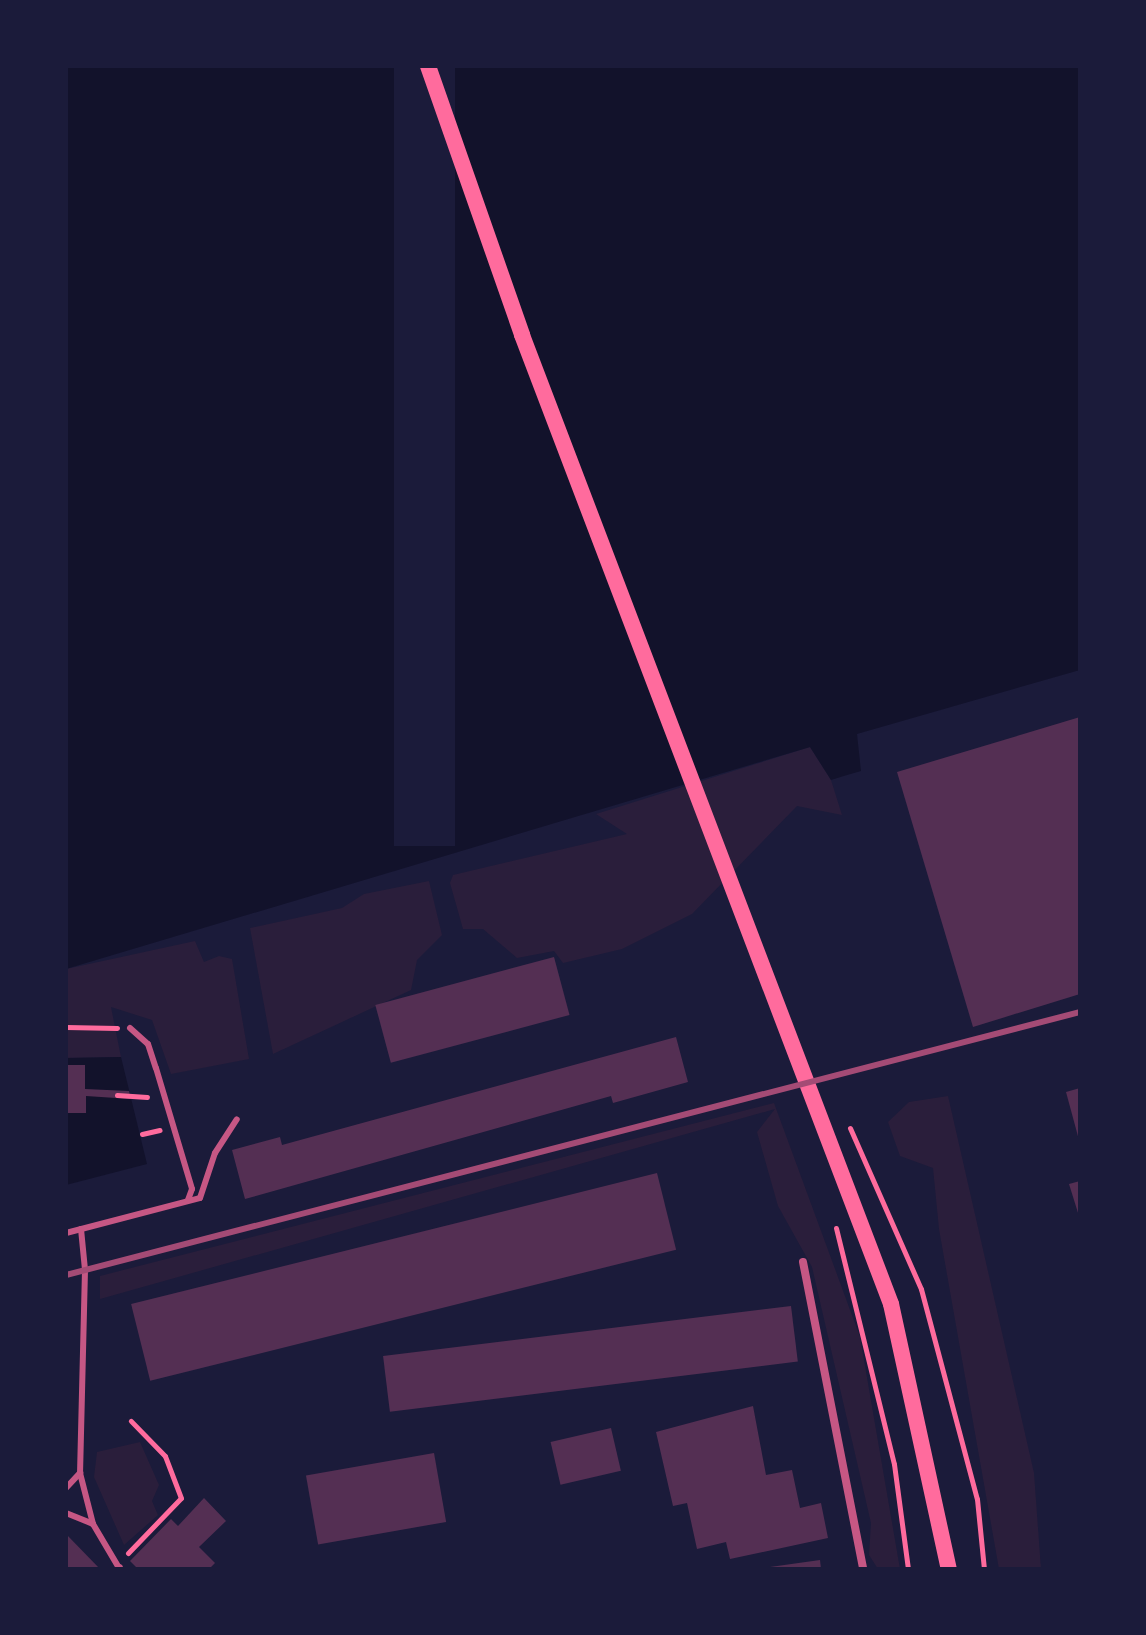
<!DOCTYPE html>
<style>
body{margin:0}
#map{position:relative;width:1146px;height:1635px;overflow:hidden;background:#1b1b3a;font-family:"Sofia Sans Condensed",sans-serif}
div>[style]{position:absolute}
.green>*{inset:0;background:#2a1e3b}
.water>*{inset:0;background:#12122b}
.pier>*{inset:0;background:#1b1b3a;transform-origin:0 0}
.building>*{inset:0;background:#542f53;transform-origin:0 0}
.path>*{height:5px;margin:-2.5px;padding:0 2.5px;transform-origin:2.5px;border-radius:2.5px;background:#ff6b9d}
.service>*{height:6px;margin:-3px;padding:0 3px;transform-origin:3px;border-radius:3px;background:#c65784}
.minor>*{height:8px;margin:-4px;padding:0 4px;transform-origin:4px;border-radius:4px;background:#c65784}
.secondary>*{height:16px;margin:-8px;padding:0 8px;transform-origin:8px;border-radius:8px;background:#ff6b9d}
.rail>*{height:6px;margin:-3px;padding:0 3px;transform-origin:3px;border-radius:3px;background:#a44b75}
span{translate:-50% -50%;white-space:nowrap;text-align:center;line-height:1.15;-webkit-text-stroke:6px #1b1b3a;paint-order:stroke}
.frame{position:absolute;inset:0;border:68px solid #1b1b3a;pointer-events:none}
</style>
<div id="map">
<div class="green">
<div style="clip-path:polygon(810px 747px,831px 780px,842px 815px,797px 806px,692px 914px,622px 949px,563px 963px,554px 951px,517px 958px,483px 929px,463px 929px,450px 883px,453px 875px,627px 834px,596px 814px)"></div>
<div style="clip-path:polygon(429px 881px,442px 935px,417px 960px,411px 990px,273px 1054px,250px 928px,342px 908px,364px 894px)"></div>
<div style="clip-path:polygon(195px 941px,204px 962px,219px 956px,232px 959px,249px 1059px,171px 1074px,152px 1020px,111px 1007px,121px 1057px,66px 1058px,66px 969px)"></div>
<div style="clip-path:polygon(948px 1096px,1034px 1473px,1041px 1569px,999px 1569px,939px 1229px,933px 1168px,900px 1156px,888px 1122px,909px 1102px)"></div>
<div style="clip-path:polygon(774px 1103px,860px 1337px,900px 1569px,878px 1569px,869px 1555px,871px 1523px,812px 1267px,778px 1206px,757px 1132px,775px 1109px,100px 1299px,100px 1276px)"></div>
<div style="clip-path:polygon(140px 1442px,159px 1485px,152px 1501px,158px 1515px,124px 1545px,94px 1477px,97px 1452px)"></div>
</div>
<div class="water">
<div style="clip-path:polygon(66px 66px,1080px 66px,1080px 670px,857px 734px,861px 771px,847px 775px,831px 780px,810px 747px,66px 969px)"></div>
<div style="clip-path:polygon(121px 1057px,147px 1164px,66px 1185px,66px 1058px)"></div>
</div>
<div class="pier">
<div style="left:394px;top:66px;width:61px;height:780px"></div>
</div>
<div class="building">
<div style="clip-path:polygon(1080px 717px,1080px 994px,973px 1027px,897px 772px)"></div>
<div style="left:554px;top:957px;width:60px;height:185px;rotate:75deg"></div>
<div style="clip-path:polygon(676px 1037px,688px 1082px,613px 1103px,611px 1096px,245px 1199px,232px 1150px,280px 1137px,282px 1145px)"></div>
<div style="clip-path:polygon(66px 1065px,85px 1065px,85px 1089px,129px 1091px,131px 1099px,86px 1096px,86px 1113px,66px 1113px)"></div>
<div style="clip-path:polygon(1080px 1088px,1080px 1140px,1079px 1140px,1066px 1092px)"></div>
<div style="left:657px;top:1173px;width:79px;height:542px;rotate:76deg"></div>
<div style="clip-path:polygon(1080px 1181px,1080px 1216px,1079px 1216px,1069px 1184px)"></div>
<div style="left:791px;top:1306px;width:56px;height:411px;rotate:83deg"></div>
<div style="clip-path:polygon(753px 1406px,766px 1475px,792px 1470px,800px 1508px,821px 1503px,828px 1538px,730px 1559px,726px 1542px,697px 1549px,687px 1503px,673px 1506px,656px 1432px)"></div>
<div style="left:611px;top:1428px;width:44px;height:62px;rotate:77deg"></div>
<div style="left:434px;top:1453px;width:70px;height:130px;rotate:80deg"></div>
<div style="clip-path:polygon(204px 1498px,226px 1521px,199px 1547px,215px 1563px,209px 1569px,138px 1569px,130px 1561px,171px 1519px,178px 1526px)"></div>
<div style="clip-path:polygon(66px 1534px,100px 1569px,66px 1569px)"></div>
<div style="clip-path:polygon(820px 1560px,821px 1569px,770px 1569px,770px 1567px)"></div>
</div>
<div class="path">
<div style="left:66px;top:1027px;width:51px;rotate:1.1deg"></div>
<div style="left:117px;top:1095px;width:30px;rotate:4deg"></div>
<div style="left:850px;top:1128px;width:176px;rotate:66.2deg"></div>
<div style="left:921px;top:1289px;width:217px;rotate:75.1deg"></div>
<div style="left:977px;top:1499px;width:70px;rotate:84.3deg"></div>
<div style="left:142px;top:1134px;width:18px;rotate:-13deg"></div>
<div style="left:836px;top:1228px;width:243px;rotate:76.2deg"></div>
<div style="left:894px;top:1464px;width:106px;rotate:82.4deg"></div>
<div style="left:128px;top:1553px;width:76px;rotate:-46.1deg"></div>
<div style="left:181px;top:1498px;width:45px;rotate:-110.9deg"></div>
<div style="left:165px;top:1456px;width:49px;rotate:-134.2deg"></div>
</div>
<div class="service">
<div style="left:130px;top:1028px;width:24px;rotate:42deg"></div>
<div style="left:148px;top:1044px;width:25px;rotate:72deg"></div>
<div style="left:156px;top:1068px;width:126px;rotate:73.4deg"></div>
<div style="left:192px;top:1189px;width:12px;rotate:110deg"></div>
<div style="left:81px;top:1229px;width:41px;rotate:84.4deg"></div>
<div style="left:85px;top:1270px;width:203px;rotate:91.4deg"></div>
<div style="left:80px;top:1473px;width:53px;rotate:75.7deg"></div>
<div style="left:93px;top:1524px;width:51px;rotate:59.4deg"></div>
<div style="left:66px;top:1233px;width:138px;rotate:-14.6deg"></div>
<div style="left:200px;top:1198px;width:47px;rotate:-71.6deg"></div>
<div style="left:215px;top:1153px;width:40px;rotate:-57.1deg"></div>
<div style="left:66px;top:1488px;width:21px;rotate:-47deg"></div>
<div style="left:66px;top:1513px;width:29px;rotate:22deg"></div>
</div>
<div class="minor">
<div style="left:803px;top:1262px;width:313px;rotate:78.9deg"></div>
<div style="left:119px;top:1568px;width:1px;rotate:90deg"></div>
</div>
<div class="secondary">
<div style="left:428px;top:66px;width:285px;rotate:70.7deg"></div>
<div style="left:522px;top:335px;width:1037px;rotate:69.15deg"></div>
<div style="left:891px;top:1304px;width:271px;rotate:77.7deg"></div>
</div>
<div class="rail">
<div style="left:66px;top:1275px;width:1048px;rotate:-14.54deg"></div>
</div>
<div class="frame"></div>
</div>
